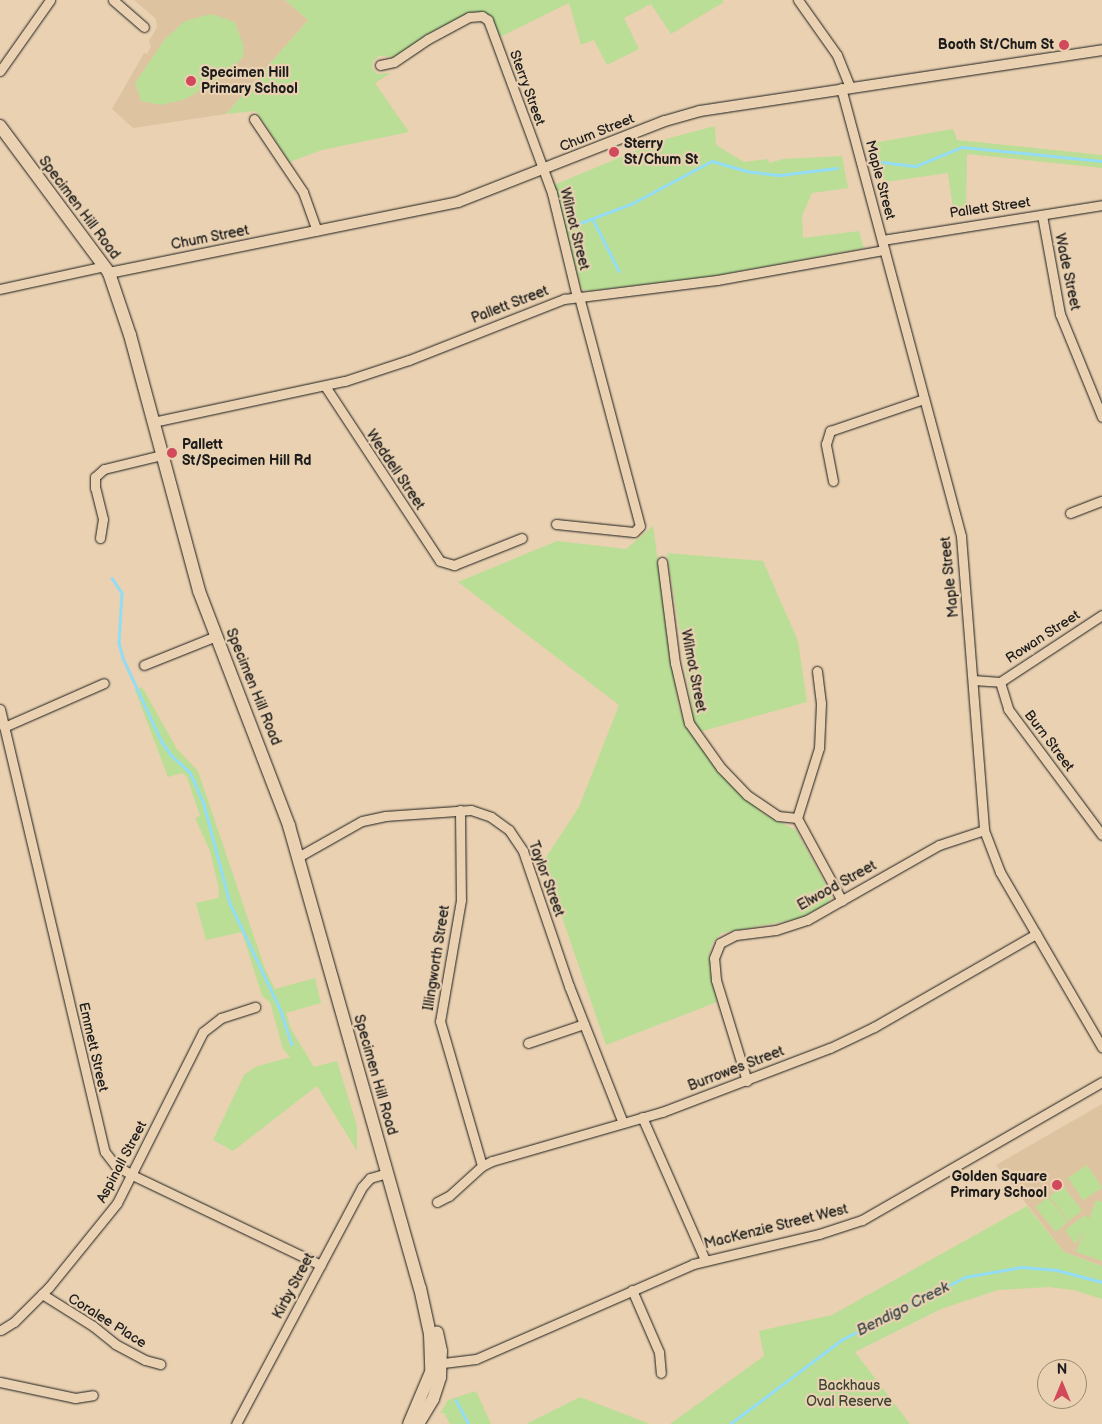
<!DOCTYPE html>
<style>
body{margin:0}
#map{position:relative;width:1102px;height:1424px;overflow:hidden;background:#e9d1b1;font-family:"Balsamiq Sans",sans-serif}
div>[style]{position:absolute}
.built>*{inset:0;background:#dec3a1}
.green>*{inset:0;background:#bbde97;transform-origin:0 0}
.stream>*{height:2.5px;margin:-1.25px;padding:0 1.25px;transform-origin:1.25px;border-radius:1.25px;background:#93dcf5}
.roads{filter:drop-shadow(0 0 1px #1c1c1c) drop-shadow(0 0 1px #1c1c1c)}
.minor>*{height:9px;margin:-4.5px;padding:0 4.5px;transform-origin:4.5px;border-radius:4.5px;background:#e9d1b1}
.tertiary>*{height:10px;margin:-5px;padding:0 5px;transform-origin:5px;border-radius:5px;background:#e9d1b1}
.secondary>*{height:12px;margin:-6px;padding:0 6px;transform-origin:6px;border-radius:6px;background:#e9d1b1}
.dots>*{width:14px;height:14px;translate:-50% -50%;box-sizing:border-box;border:2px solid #e9d1b1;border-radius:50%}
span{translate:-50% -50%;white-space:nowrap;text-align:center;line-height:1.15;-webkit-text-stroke:4.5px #e9d1b1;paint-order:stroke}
.poi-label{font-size:14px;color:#1c1c1c;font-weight:700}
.right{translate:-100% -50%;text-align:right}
.left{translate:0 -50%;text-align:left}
.street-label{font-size:14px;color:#1c1c1c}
.park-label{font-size:14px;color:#3c4335}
.water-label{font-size:15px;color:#344247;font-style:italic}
.north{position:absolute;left:1037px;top:1359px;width:50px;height:50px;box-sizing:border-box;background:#e9d1b1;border:1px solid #978975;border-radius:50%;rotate:0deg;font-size:14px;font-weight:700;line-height:20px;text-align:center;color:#1c1c1c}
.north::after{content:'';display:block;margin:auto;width:18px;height:22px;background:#d1495b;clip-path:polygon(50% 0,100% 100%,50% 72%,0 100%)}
</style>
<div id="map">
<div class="built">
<div style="clip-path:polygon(134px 0,285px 0,308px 20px,226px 114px,133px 128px,112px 109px,144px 53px,147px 54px,151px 46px,149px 41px,157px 27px,156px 19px)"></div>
<div style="clip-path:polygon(1102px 1104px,1102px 1266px,1064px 1252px,996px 1165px)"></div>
</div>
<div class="green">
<div style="clip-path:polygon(285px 0,723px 0,724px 2px,671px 34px,651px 4px,624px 18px,639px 49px,607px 65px,594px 40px,581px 45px,569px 3px,500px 37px,489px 15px,472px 13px,394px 57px,379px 56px,373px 61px,372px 68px,377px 74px,391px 73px,375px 83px,409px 132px,322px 150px,290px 162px,256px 111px,226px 114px,308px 20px)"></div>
<div style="clip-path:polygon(211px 14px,235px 22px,244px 47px,243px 57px,226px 74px,186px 99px,161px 105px,141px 101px,135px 83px,165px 39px,185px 21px)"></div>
<div style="clip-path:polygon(715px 126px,716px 145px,744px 162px,768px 159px,769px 163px,783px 159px,842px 156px,848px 188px,812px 193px,802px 216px,803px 238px,859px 231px,864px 248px,713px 276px,588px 291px,582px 289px,554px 185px,662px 140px)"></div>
<div style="clip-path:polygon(953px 129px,957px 140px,1102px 155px,1102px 168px,967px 154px,966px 214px,954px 216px,948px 173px,885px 182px,873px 143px)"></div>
<div style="clip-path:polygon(653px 526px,678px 704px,685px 725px,762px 813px,796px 830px,832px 896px,826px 905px,798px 919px,721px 933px,712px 944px,709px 956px,717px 1002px,606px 1045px,543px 862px,579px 807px,619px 705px,458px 582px,557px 541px,626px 549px)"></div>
<div style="clip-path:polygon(667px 553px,763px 561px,798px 641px,807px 702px,699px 732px,694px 719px)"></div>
<div style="clip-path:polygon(142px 687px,177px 749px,198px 771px,265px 969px,275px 989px,315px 978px,321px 1003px,286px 1013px,291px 1029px,314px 1067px,337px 1061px,357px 1126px,357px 1151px,317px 1086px,233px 1151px,213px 1140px,244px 1075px,255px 1067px,290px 1057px,283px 1049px,270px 1002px,262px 996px,242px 932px,206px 940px,196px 903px,218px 898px,219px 889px,210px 851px,195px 818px,200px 816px,187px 777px,182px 773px,168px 777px,135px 690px)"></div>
<div style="left:1087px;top:1165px;width:27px;height:23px;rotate:56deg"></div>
<div style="left:1063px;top:1186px;width:31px;height:17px;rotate:52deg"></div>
<div style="left:1048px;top:1197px;width:32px;height:16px;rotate:51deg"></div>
<div style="clip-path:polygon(1096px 1200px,1102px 1202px,1102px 1261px,1076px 1252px,1084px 1231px,1075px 1244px,1065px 1230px,1085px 1215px,1089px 1219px)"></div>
<div style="clip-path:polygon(1027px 1206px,1064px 1252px,1102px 1266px,1102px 1299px,1073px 1290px,1049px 1287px,998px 1290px,941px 1309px,855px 1352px,910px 1424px,670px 1424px,764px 1356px,759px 1331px,832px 1315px)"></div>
<div style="clip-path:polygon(476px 1391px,491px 1424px,450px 1424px,444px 1413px,440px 1413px,448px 1400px)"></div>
<div style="clip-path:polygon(580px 1397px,650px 1424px,526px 1424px)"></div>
</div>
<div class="stream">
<div style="left:882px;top:162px;width:34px;rotate:7deg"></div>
<div style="left:916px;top:166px;width:50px;rotate:-22.4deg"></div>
<div style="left:962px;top:147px;width:141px;rotate:5.7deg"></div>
<div style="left:593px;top:219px;width:58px;rotate:63.4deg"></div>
<div style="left:575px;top:225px;width:60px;rotate:-20.6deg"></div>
<div style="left:631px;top:204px;width:92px;rotate:-28deg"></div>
<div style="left:712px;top:161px;width:35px;rotate:16deg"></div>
<div style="left:746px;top:171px;width:34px;rotate:7deg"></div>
<div style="left:780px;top:175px;width:57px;rotate:-7deg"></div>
<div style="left:112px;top:578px;width:18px;rotate:56deg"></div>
<div style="left:122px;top:593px;width:50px;rotate:93.4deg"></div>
<div style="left:119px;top:643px;width:16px;rotate:75deg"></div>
<div style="left:123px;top:658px;width:93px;rotate:65.1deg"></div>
<div style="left:162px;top:742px;width:17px;rotate:54deg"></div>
<div style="left:172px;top:756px;width:24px;rotate:42deg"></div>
<div style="left:190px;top:772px;width:35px;rotate:66deg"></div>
<div style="left:204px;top:804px;width:102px;rotate:75.3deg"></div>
<div style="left:230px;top:903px;width:119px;rotate:64.7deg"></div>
<div style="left:281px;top:1011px;width:35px;rotate:72deg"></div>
<div style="left:456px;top:1400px;width:27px;rotate:62deg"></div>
<div style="left:730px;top:1424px;width:141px;rotate:-37deg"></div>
<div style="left:843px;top:1339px;width:137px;rotate:-26.9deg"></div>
<div style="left:965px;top:1277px;width:58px;rotate:-10deg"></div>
<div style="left:1022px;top:1267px;width:35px;rotate:5deg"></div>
<div style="left:1057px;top:1270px;width:47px;rotate:14.9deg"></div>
</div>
<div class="roads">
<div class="minor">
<div style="left:113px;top:0;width:41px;rotate:41.1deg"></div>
<div style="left:798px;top:0;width:67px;rotate:54.7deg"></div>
<div style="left:837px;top:55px;width:35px;rotate:68deg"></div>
<div style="left:380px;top:65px;width:14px;rotate:-12deg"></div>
<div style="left:394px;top:62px;width:41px;rotate:-34.1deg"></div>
<div style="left:428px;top:39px;width:47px;rotate:-28.2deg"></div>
<div style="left:469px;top:17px;width:13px;rotate:-4deg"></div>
<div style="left:482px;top:16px;width:7px;rotate:34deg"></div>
<div style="left:488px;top:20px;width:184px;rotate:69.7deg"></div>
<div style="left:552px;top:193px;width:107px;rotate:76.5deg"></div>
<div style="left:0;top:71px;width:87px;rotate:-54.8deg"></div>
<div style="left:841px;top:88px;width:464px;rotate:75deg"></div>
<div style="left:961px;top:536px;width:295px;rotate:85.5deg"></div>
<div style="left:984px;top:830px;width:45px;rotate:69.1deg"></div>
<div style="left:1000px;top:872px;width:203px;rotate:59.8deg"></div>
<div style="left:254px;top:119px;width:88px;rotate:56.1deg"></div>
<div style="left:303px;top:192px;width:41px;rotate:70.3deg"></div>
<div style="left:1042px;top:215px;width:101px;rotate:79.7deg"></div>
<div style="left:1060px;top:314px;width:111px;rotate:67.8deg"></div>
<div style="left:882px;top:240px;width:223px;rotate:-9deg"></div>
<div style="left:0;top:289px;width:107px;rotate:-12.4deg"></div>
<div style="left:325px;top:386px;width:209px;rotate:56.7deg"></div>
<div style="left:440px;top:561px;width:15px;rotate:16deg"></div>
<div style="left:454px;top:565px;width:73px;rotate:-21.7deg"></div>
<div style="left:153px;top:422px;width:196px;rotate:-12.1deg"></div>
<div style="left:345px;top:381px;width:67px;rotate:-18.2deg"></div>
<div style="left:409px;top:360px;width:167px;rotate:-21.5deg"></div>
<div style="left:564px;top:299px;width:154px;rotate:-7.1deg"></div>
<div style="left:717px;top:280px;width:170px;rotate:-10.2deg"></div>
<div style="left:833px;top:481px;width:38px;rotate:-101deg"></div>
<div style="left:826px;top:444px;width:14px;rotate:-73deg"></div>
<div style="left:830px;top:431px;width:99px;rotate:-18.8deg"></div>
<div style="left:1070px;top:513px;width:34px;rotate:-21deg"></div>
<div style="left:556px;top:524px;width:78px;rotate:5.9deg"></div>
<div style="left:634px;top:532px;width:8px;rotate:-45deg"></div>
<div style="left:640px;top:526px;width:238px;rotate:-104.9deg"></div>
<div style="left:100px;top:538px;width:19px;rotate:-81deg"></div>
<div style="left:103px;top:519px;width:32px;rotate:-104deg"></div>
<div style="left:95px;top:488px;width:11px;rotate:-90deg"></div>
<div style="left:95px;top:477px;width:12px;rotate:-42deg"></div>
<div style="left:104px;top:469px;width:60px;rotate:-13.6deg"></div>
<div style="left:662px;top:562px;width:102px;rotate:82.7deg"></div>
<div style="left:675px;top:663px;width:62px;rotate:76.9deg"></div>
<div style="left:689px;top:723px;width:55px;rotate:54.6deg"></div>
<div style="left:721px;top:768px;width:37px;rotate:46deg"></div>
<div style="left:747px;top:795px;width:37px;rotate:34deg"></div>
<div style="left:778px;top:816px;width:19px;rotate:6deg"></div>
<div style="left:144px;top:665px;width:78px;rotate:-21.9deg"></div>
<div style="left:817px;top:671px;width:32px;rotate:83deg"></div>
<div style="left:821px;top:703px;width:45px;rotate:92.5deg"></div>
<div style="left:819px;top:748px;width:73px;rotate:107.4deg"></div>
<div style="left:797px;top:818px;width:94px;rotate:61.5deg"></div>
<div style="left:973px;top:680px;width:27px;rotate:4deg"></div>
<div style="left:1000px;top:682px;width:28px;rotate:73deg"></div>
<div style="left:1008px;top:709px;width:157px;rotate:53.3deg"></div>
<div style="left:1000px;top:682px;width:122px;rotate:-33.3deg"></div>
<div style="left:0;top:709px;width:455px;rotate:76.7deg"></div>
<div style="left:105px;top:1152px;width:16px;rotate:52deg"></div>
<div style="left:115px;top:1165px;width:20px;rotate:30deg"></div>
<div style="left:132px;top:1175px;width:209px;rotate:25.5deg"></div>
<div style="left:4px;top:727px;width:109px;rotate:-23.7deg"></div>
<div style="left:460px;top:810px;width:90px;rotate:89.4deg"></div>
<div style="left:461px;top:900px;width:123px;rotate:99.8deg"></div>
<div style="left:440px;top:1021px;width:151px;rotate:73.8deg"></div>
<div style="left:298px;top:857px;width:73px;rotate:-29.4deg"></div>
<div style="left:362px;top:821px;width:24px;rotate:-12deg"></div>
<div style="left:385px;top:816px;width:86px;rotate:-4deg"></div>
<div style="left:471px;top:810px;width:21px;rotate:19deg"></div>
<div style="left:491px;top:817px;width:22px;rotate:36deg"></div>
<div style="left:509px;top:830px;width:25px;rotate:56deg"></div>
<div style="left:523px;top:851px;width:143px;rotate:71.2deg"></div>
<div style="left:569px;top:986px;width:147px;rotate:68.5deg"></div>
<div style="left:528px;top:1043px;width:59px;rotate:-18.7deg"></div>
<div style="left:747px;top:1081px;width:106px;rotate:-107.1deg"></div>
<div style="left:716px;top:980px;width:22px;rotate:-95deg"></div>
<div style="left:714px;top:958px;width:16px;rotate:-68deg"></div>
<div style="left:720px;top:943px;width:18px;rotate:-27deg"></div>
<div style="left:736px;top:935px;width:40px;rotate:-7.1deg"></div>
<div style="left:776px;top:930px;width:33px;rotate:-18deg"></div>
<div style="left:807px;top:920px;width:152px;rotate:-29.6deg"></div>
<div style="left:939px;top:845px;width:47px;rotate:-18.4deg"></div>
<div style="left:642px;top:1117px;width:156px;rotate:66.2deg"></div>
<div style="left:437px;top:1202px;width:13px;rotate:-27deg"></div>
<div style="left:449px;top:1196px;width:45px;rotate:-42.3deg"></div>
<div style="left:482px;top:1166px;width:11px;rotate:-27deg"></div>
<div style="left:492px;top:1161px;width:177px;rotate:-16.1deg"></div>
<div style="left:662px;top:1112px;width:180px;rotate:-20.9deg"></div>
<div style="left:830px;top:1048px;width:49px;rotate:-25.5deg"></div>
<div style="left:874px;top:1027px;width:187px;rotate:-29.9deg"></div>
<div style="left:632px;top:1290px;width:68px;rotate:66.5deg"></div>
<div style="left:659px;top:1352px;width:21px;rotate:85deg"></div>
<div style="left:42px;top:1294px;width:60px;rotate:32.1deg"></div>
<div style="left:93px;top:1326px;width:28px;rotate:39deg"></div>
<div style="left:115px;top:1344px;width:34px;rotate:28deg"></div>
<div style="left:145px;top:1360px;width:16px;rotate:15deg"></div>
<div style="left:1px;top:1330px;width:15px;rotate:-32deg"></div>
<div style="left:14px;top:1322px;width:49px;rotate:-45deg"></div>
<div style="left:49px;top:1287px;width:108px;rotate:-51deg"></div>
<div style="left:117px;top:1203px;width:191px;rotate:-63.3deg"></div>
<div style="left:203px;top:1032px;width:23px;rotate:-38deg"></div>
<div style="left:221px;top:1018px;width:36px;rotate:-18deg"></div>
<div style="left:435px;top:1364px;width:41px;rotate:-7deg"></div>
<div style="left:476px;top:1359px;width:237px;rotate:-23.6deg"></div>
<div style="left:693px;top:1264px;width:130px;rotate:-13.4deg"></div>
<div style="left:819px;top:1234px;width:45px;rotate:-18deg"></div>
<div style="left:862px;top:1220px;width:277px;rotate:-29.9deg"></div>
<div style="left:0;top:1382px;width:77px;rotate:12deg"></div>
<div style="left:75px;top:1398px;width:18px;rotate:-9deg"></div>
<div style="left:236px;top:1424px;width:268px;rotate:-62deg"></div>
<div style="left:362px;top:1187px;width:12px;rotate:-48deg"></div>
<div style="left:370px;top:1178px;width:18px;rotate:-16deg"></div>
</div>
<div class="tertiary">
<div style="left:109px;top:273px;width:356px;rotate:-11.5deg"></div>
<div style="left:458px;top:202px;width:222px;rotate:-21.4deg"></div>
<div style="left:665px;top:121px;width:36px;rotate:-16deg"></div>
<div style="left:700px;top:111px;width:407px;rotate:-8.6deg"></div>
</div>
<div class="secondary">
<div style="left:0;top:126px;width:183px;rotate:53.4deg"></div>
<div style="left:109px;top:273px;width:65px;rotate:71.3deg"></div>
<div style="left:130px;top:335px;width:265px;rotate:74.9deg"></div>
<div style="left:199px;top:591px;width:252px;rotate:69deg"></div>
<div style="left:289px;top:826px;width:480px;rotate:74.2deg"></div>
<div style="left:420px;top:1288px;width:47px;rotate:77.7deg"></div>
<div style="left:430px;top:1334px;width:38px;rotate:88deg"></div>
<div style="left:431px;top:1372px;width:56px;rotate:112.9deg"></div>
<div style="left:418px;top:1424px;width:29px;rotate:-59deg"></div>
<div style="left:433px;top:1399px;width:23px;rotate:-72deg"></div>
<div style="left:440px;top:1377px;width:26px;rotate:-88deg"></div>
<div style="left:441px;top:1351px;width:19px;rotate:-102deg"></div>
</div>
</div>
<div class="dots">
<div style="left:1064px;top:45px;background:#d1495b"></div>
<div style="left:191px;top:81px;background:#d1495b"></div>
<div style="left:614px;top:152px;background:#d1495b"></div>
<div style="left:172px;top:453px;background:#d1495b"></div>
<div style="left:1057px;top:1185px;background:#d1495b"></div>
</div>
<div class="poi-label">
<span class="right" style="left:1054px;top:45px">Booth St/Chum St</span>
<span class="left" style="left:201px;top:81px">Specimen Hill<br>Primary School</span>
<span class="left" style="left:624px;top:152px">Sterry<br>St/Chum St</span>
<span class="left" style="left:182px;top:453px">Pallett<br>St/Specimen Hill Rd</span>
<span class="right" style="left:1047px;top:1185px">Golden Square<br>Primary School</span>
</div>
<div class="street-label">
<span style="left:527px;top:88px;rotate:70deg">Sterry Street</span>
<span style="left:597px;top:133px;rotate:-22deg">Chum Street</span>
<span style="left:880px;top:180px;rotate:75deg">Maple Street</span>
<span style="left:79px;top:208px;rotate:53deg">Specimen Hill Road</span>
<span style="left:990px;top:208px;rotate:-8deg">Pallett Street</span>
<span style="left:574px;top:229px;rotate:76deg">Wilmot Street</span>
<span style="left:210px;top:238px;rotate:-11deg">Chum Street</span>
<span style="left:1067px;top:272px;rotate:78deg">Wade Street</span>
<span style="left:510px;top:305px;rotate:-21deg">Pallett Street</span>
<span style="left:395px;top:470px;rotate:56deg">Weddell Street</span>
<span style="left:950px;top:577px;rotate:-96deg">Maple Street</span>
<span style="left:1043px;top:637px;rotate:-33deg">Rowan Street</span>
<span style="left:693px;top:671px;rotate:79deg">Wilmot Street</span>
<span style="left:253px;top:687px;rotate:68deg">Specimen Hill Road</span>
<span style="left:1049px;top:741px;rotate:53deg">Burn Street</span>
<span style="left:546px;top:879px;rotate:70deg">Taylor Street</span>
<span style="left:837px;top:886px;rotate:-29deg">Elwood Street</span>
<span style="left:437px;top:958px;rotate:-81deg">Illingworth Street</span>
<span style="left:93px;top:1047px;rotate:77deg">Emmett Street</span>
<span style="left:736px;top:1069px;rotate:-21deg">Burrowes Street</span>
<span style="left:375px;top:1075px;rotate:74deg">Specimen Hill Road</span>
<span style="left:122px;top:1162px;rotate:-62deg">Aspinall Street</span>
<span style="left:776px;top:1227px;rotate:-14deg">MacKenzie Street West</span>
<span style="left:294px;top:1286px;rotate:-62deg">Kirby Street</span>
<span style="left:107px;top:1321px;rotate:32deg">Coralee Place</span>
</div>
<div class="park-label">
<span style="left:849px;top:1394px">Backhaus<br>Oval Reserve</span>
</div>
<div class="water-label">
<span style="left:903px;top:1309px;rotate:-27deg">Bendigo Creek</span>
</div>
<div class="north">N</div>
</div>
